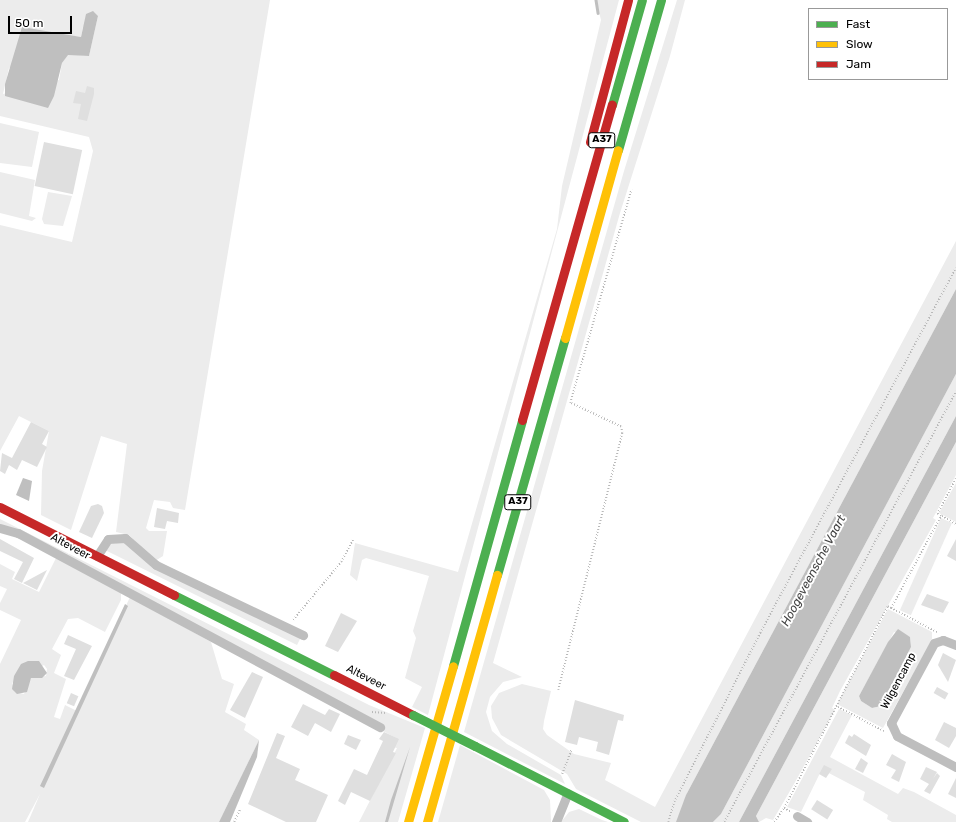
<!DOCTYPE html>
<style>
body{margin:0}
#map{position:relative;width:956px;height:822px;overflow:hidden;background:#fff;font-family:Rubik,sans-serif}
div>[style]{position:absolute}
.green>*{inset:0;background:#ececec;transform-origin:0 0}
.water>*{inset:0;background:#bfbfbf}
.stream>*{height:2.5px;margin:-1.25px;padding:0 1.25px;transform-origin:1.25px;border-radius:1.25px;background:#bfbfbf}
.building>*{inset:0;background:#dfdfdf;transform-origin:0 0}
.path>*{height:1.5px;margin-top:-0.75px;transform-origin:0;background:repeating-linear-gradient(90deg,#b9b9b9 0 1px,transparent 0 3px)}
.street>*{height:9px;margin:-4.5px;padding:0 4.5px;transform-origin:4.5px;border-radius:4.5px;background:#bebebe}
.fast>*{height:9px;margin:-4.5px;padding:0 4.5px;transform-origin:4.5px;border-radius:4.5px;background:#4caf50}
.slow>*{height:9px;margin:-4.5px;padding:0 4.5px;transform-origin:4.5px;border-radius:4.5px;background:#ffc107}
.jam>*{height:9px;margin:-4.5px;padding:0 4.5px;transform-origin:4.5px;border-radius:4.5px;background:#c62828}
.fast-bridge>*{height:9px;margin:-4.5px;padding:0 4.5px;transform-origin:4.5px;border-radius:4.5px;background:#4caf50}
span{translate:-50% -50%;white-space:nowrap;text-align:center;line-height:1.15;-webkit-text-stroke:4px #fff;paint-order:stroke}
.shield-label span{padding:1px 3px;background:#fff;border:1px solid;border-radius:3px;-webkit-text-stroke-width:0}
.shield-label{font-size:10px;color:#000;font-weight:700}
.street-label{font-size:11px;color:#000}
.water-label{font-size:12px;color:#444;font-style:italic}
.legend{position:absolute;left:808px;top:8px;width:140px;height:72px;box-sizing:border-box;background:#fff;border:1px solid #999;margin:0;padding:5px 7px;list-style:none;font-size:12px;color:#000}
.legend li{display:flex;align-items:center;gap:8px;height:20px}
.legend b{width:20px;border:1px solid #999}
.scale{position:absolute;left:8px;top:16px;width:64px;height:18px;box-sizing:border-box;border:2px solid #000;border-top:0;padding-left:5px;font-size:12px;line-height:14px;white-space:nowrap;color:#000;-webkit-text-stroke:3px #fff;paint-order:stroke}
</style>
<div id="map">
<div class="green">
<div style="clip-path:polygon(evenodd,0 0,270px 0,185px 510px,173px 508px,170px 502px,154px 500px,146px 528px,149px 531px,167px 531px,163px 556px,155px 561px,129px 535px,116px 532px,127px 444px,101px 436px,71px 530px,41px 515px,42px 471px,49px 431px,19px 416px,0 451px,0 225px,72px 242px,93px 151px,89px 137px,0 116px,0 0,98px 16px,89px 56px,68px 54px,62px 63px,59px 80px,3px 94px,9px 68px,68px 35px,81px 37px,83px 27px,98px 16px)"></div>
<div style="clip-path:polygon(596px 0,619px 0,428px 715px,412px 707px,422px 687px,405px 678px,416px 638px,413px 631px,429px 576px,366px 558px,362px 560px,357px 581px,350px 575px,355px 543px,458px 572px,557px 229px,562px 186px,601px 20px)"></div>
<div style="clip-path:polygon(677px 0,685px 0,670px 56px,620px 213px,493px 663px,522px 677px,503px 682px,490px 697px,486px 712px,492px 731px,507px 744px,561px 775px,565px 784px,464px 732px,624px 171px)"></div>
<div style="clip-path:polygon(0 123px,39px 132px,32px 167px,0 163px)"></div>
<div style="clip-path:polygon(0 172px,35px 180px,29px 216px,36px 218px,32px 221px,0 213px)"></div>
<div style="clip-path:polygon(48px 192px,72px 196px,63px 226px,44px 224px,42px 219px)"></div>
<div style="clip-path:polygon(956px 241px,956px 289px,686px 795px,682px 822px,641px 822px,576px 789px,567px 774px,501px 735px,492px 718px,491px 706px,499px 693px,522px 684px,551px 691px,544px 721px,543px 729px,547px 735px,574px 754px,611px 763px,605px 780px,655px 807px)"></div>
<div style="clip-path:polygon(956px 374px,956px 416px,739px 822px,713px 822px,721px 814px)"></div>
<div style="clip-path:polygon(956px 442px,956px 475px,933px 518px,936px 520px,840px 691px,832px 708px,835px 710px,794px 784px,773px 820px,766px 818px,759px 822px,756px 816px)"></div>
<div style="clip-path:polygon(956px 483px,956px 522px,939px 513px)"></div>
<div style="left:941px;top:518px;width:12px;height:101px;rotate:24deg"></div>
<div style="clip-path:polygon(0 519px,369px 705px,425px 728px,398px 822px,359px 822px,397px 748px,392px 747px,396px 738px,0 526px)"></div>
<div style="clip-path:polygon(117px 539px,301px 637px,297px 645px,105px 550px)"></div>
<div style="clip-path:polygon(evenodd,56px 558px,121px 593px,121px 600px,105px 632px,78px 618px,68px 619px,52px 649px,61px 655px,54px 673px,66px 679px,54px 717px,60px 719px,65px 705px,77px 711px,130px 597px,211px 642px,222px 679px,234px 684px,225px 712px,246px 724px,244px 730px,259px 740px,219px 822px,28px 822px,40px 794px,25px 822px,0 822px,0 664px,21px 620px,0 610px,0 603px,7px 589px,0 586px,0 564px,15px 572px,12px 579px,39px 592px,56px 558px,44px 665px,47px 669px,46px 676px,31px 678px,24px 694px,15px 692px,12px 683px,44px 665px)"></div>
<div style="clip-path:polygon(evenodd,888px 609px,932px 632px,932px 640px,883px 728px,837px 704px,888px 609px,894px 632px,910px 637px,911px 647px,881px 706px,872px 708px,861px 701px,859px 696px,894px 632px)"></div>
<div style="clip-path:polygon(839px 709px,852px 715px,830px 757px,898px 794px,903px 788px,914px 792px,956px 815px,956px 822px,892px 822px,887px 819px,888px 815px,863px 800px,865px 792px,825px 771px,821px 771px,801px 812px,787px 807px)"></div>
<div style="clip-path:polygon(460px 745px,544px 790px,550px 800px,551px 822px,438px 822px)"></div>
<div style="clip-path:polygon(579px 809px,602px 820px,608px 822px,561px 822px,569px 812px)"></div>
</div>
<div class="water">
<div style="clip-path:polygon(93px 11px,98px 16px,89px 56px,68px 55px,62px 63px,54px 96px,48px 108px,5px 96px,5px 84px,22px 27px,81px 37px,86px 14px)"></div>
<div style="clip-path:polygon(956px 289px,956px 374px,721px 814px,713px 822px,676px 822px,686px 795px)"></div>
<div style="clip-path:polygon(956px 416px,956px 442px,756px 816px,759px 822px,739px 822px)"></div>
<div style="clip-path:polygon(23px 478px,32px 481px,29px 501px,16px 495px)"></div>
<div style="clip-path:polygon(125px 604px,128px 606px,44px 788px,40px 786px)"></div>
<div style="clip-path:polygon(898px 629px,910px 637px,911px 647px,881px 706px,872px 708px,861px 701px,859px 696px,888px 642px)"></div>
<div style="clip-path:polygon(28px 661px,39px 661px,47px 673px,42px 678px,31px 678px,27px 692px,17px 694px,12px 689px,14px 676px,21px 664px)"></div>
<div style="clip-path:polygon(259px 740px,257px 757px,230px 822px,219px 822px)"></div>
<div style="clip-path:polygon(410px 747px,388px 822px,385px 822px,391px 800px)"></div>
</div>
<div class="stream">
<div style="left:596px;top:0;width:13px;rotate:81deg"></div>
</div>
<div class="building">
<div style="clip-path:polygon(87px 86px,94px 88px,94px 94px,87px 121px,78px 119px,81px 104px,73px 103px,76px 91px,85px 93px)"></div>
<div style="left:44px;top:142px;width:39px;height:45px;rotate:12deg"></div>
<div style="clip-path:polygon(31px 422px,49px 431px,42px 444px,47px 447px,37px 467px,22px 460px,17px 470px,9px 465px,5px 474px,0 471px,2px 453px,12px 458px)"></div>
<div style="clip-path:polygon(98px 504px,102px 506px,104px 513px,92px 538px,79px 532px,91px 506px)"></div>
<div style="clip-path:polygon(157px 508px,179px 513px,178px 523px,167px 521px,165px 529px,154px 527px)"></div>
<div style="clip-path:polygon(0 539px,34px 558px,22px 583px,14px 579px,23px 562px,0 551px)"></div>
<div style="clip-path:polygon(956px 539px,956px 561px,947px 556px)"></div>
<div style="clip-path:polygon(47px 570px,37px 590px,23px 583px)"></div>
<div style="clip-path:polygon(927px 594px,949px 602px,943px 613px,921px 605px)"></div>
<div style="clip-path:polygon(341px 613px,357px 621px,338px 652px,325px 646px)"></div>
<div style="clip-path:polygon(68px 635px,92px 646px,74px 680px,64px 676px,76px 649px,64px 644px)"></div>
<div style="clip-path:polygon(943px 653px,956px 660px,948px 682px,938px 665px)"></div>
<div style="clip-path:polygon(252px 672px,263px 677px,245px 718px,230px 710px)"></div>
<div style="left:937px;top:687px;width:13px;height:7px;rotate:29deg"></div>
<div style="left:71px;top:693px;width:8px;height:11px;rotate:23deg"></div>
<div style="clip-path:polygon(575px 700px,624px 715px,623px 721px,618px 720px,609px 755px,596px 751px,598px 742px,579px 737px,577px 745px,565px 742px)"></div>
<div style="clip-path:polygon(303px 704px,325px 715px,329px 709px,340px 714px,331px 732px,315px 723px,308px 736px,291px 727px)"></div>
<div style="clip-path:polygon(944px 722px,956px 728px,956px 736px,949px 748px,935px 740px)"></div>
<div style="clip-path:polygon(384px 732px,399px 739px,393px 752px,396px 753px,370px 801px,351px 792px,345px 805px,338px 801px,354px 769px,367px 775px,383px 741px,379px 739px)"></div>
<div style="clip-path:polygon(277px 733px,285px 736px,276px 758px,300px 769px,295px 780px,328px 795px,316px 822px,286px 822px,248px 804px)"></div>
<div style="clip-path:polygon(854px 734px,871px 745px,866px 756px,845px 743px,849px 735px,852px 737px)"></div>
<div style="clip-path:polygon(348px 735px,361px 740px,356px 750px,344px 744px)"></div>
<div style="clip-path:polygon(892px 754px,906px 762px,899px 782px,891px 778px,896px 770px,886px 765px)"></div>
<div style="clip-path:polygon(861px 758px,868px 763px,863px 773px,855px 769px)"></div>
<div style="clip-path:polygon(824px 765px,832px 769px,826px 778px,819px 774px)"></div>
<div style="clip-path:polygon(926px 767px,937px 772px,933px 779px,937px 773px,940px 776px,930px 794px,924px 791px,929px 784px,920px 779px)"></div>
<div style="clip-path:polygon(956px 778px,956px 798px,948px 794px)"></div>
<div style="left:817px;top:800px;width:19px;height:11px;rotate:32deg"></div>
</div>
<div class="path">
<div style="left:942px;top:516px;width:16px;rotate:30deg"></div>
<div style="left:891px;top:608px;width:52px;rotate:27.6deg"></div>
<div style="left:293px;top:620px;width:75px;rotate:-50.4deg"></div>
<div style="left:341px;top:562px;width:26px;rotate:-62deg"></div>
<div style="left:558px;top:690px;width:265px;rotate:-76deg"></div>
<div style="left:622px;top:433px;width:6px;rotate:-99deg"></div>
<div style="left:621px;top:427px;width:56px;rotate:-154.8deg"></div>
<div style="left:570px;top:403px;width:222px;rotate:-74deg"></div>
<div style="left:838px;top:707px;width:52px;rotate:27.6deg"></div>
<div style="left:372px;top:712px;width:14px;rotate:4deg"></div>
<div style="left:562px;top:774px;width:26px;rotate:-69deg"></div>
<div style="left:784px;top:808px;width:227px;rotate:-62.8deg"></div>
<div style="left:888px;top:606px;width:4px;rotate:34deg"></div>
<div style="left:891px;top:608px;width:105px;rotate:-61.5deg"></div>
<div style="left:941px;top:516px;width:4px;rotate:-153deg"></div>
<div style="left:937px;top:514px;width:40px;rotate:-62deg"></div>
<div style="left:234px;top:822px;width:14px;rotate:-65deg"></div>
<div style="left:668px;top:822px;width:21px;rotate:-73deg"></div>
<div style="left:674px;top:802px;width:190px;rotate:-63deg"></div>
<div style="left:760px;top:633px;width:414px;rotate:-61.8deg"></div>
<div style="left:724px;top:822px;width:489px;rotate:-61.7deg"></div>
<div style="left:774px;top:822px;width:17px;rotate:-54deg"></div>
<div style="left:784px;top:808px;width:8px;rotate:30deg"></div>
</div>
<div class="street">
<div style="left:0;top:528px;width:19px;rotate:16deg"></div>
<div style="left:18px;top:533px;width:411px;rotate:28.2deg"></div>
<div style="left:97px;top:556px;width:20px;rotate:-57deg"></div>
<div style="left:108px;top:539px;width:17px;rotate:-3deg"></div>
<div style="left:125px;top:538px;width:41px;rotate:41.1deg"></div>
<div style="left:156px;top:565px;width:163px;rotate:25.5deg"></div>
<div style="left:956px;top:645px;width:14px;rotate:-159deg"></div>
<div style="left:943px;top:640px;width:9px;rotate:162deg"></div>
<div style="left:934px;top:643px;width:91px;rotate:118.3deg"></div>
<div style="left:891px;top:723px;width:14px;rotate:65deg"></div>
<div style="left:897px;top:736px;width:67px;rotate:27.7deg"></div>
<div style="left:797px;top:816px;width:12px;rotate:31deg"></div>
<div style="left:556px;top:822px;width:31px;rotate:-68deg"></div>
</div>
<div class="fast">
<div style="left:612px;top:105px;width:109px;rotate:-74.1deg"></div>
<div style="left:618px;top:150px;width:156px;rotate:-74deg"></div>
<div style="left:497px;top:575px;width:247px;rotate:-74deg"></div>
<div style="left:174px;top:595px;width:179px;rotate:26.6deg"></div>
<div style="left:453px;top:666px;width:255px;rotate:-74.3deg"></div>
<div style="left:475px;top:746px;width:167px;rotate:27deg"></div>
</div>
<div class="slow">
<div style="left:565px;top:338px;width:195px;rotate:-74.3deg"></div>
<div style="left:408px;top:822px;width:162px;rotate:-73.9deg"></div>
<div style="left:427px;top:822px;width:257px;rotate:-74.2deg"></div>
</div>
<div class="jam">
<div style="left:590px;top:142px;width:147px;rotate:-75deg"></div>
<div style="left:522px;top:420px;width:328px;rotate:-74.1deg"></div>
<div style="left:0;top:507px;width:195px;rotate:26.8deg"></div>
<div style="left:334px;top:675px;width:89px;rotate:26.9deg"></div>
</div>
<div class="fast-bridge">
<div style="left:413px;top:715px;width:69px;rotate:26.6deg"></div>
</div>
<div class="shield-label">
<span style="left:602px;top:140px">A37</span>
<span style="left:518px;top:502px">A37</span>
</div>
<div class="street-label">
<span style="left:70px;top:547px;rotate:28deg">Alteveer</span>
<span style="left:366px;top:678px;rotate:27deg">Alteveer</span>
<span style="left:899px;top:681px;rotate:-62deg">Wilgencamp</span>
</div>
<div class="water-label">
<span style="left:814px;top:571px;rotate:-62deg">Hoogeveensche Vaart</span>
</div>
<ul class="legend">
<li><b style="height:5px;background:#4caf50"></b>Fast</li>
<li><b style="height:5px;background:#ffc107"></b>Slow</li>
<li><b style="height:5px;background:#c62828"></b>Jam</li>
</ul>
<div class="scale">50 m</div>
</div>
